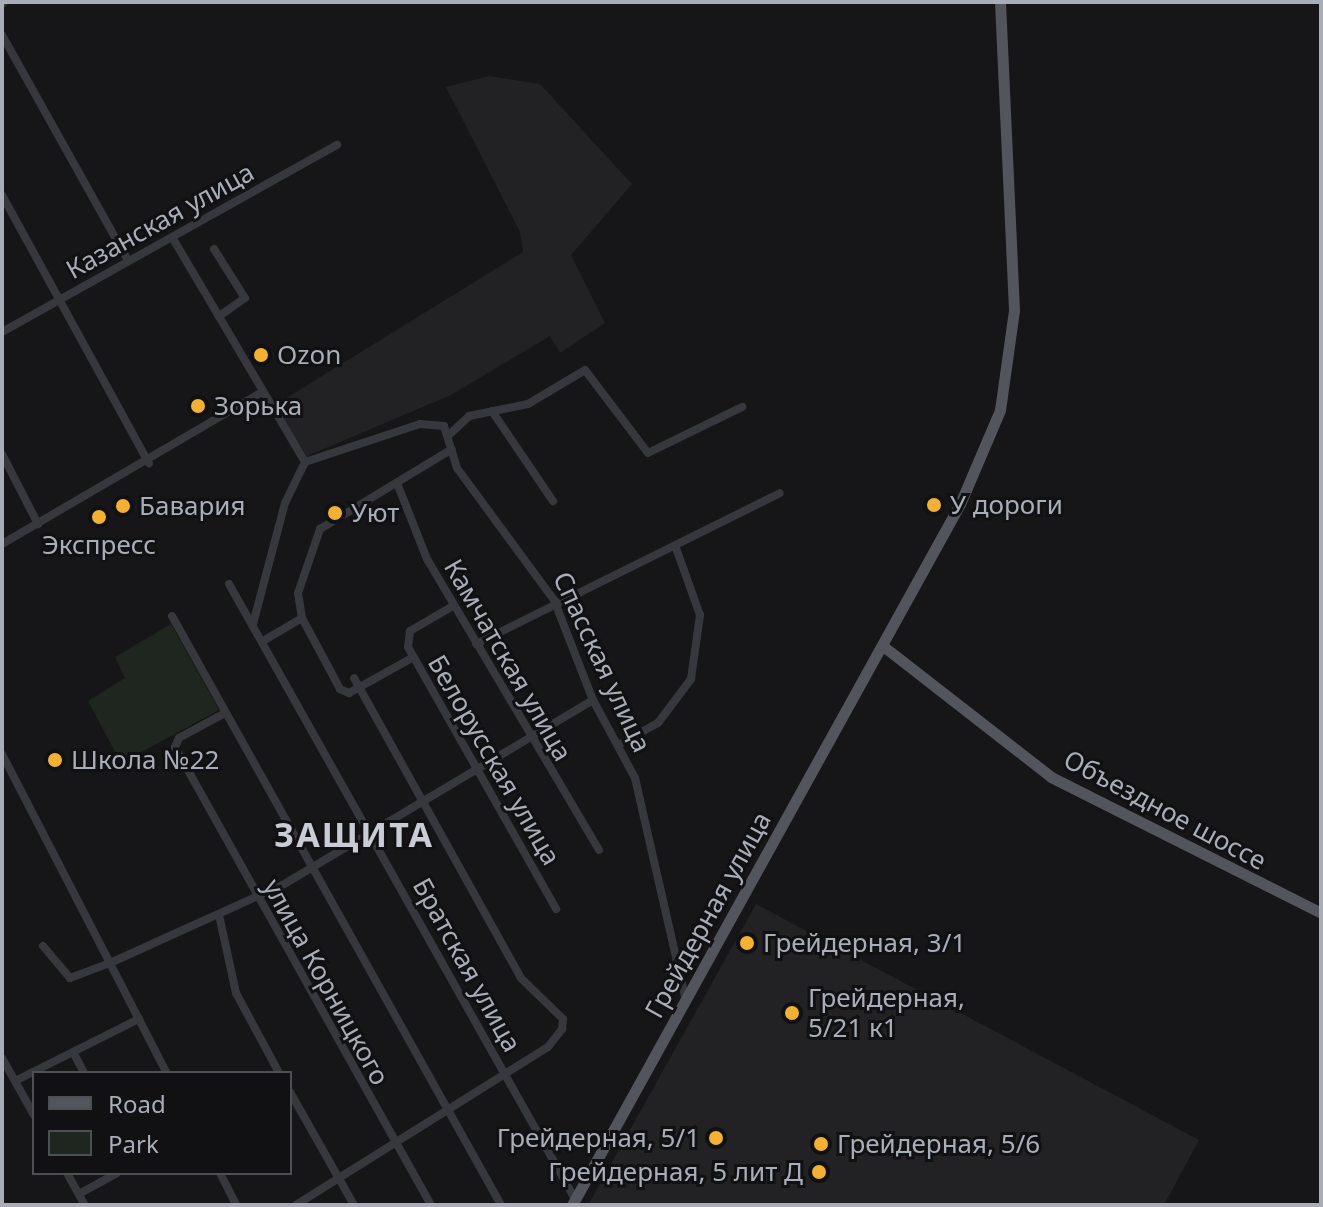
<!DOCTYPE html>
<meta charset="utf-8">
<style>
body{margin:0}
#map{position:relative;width:1323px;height:1207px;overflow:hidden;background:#161618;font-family:"Noto Sans",sans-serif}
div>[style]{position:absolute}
.built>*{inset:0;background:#222225}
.green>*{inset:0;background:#1e261f}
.minor>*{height:8px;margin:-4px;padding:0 4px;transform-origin:4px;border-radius:4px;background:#37383d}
.major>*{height:11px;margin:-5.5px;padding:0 5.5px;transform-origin:5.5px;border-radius:5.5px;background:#53555c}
.dots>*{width:22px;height:22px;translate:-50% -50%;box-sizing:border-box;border:4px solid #111113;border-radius:50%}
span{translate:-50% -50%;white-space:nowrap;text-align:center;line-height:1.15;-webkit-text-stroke:6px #111113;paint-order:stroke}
.street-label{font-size:26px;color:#a8adb8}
.poi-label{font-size:26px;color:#a8adb8}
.left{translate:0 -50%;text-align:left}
.right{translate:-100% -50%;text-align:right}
.district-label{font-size:34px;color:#c9ccd4;font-weight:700;letter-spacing:2px}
.frame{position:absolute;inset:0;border:4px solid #a8adb8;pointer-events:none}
.legend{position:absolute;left:32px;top:1071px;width:260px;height:104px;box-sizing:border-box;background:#111113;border:2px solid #4d4f55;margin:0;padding:10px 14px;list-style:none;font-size:24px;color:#a8adb8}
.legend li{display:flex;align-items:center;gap:16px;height:40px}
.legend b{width:40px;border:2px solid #4d4f55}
</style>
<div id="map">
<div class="built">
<div style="clip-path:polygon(489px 76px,540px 84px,632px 184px,571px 255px,605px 323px,560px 353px,550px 336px,451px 395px,307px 456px,275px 405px,523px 252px,520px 232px,446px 87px)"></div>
<div style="clip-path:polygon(756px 904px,1199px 1140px,1164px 1205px,588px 1205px)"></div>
</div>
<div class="green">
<div style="clip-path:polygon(171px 624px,219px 710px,121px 763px,88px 701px,125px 678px,115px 657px)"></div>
</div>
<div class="minor">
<div style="left:2px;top:4px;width:3px;rotate:-45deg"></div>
<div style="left:2px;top:35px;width:258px;rotate:60.8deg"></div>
<div style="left:2px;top:195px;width:306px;rotate:61.3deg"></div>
<div style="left:172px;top:237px;width:261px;rotate:59.4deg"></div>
<div style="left:305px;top:462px;width:121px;rotate:-18.3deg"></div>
<div style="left:420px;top:424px;width:24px;rotate:5deg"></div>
<div style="left:444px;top:426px;width:44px;rotate:72.8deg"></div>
<div style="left:457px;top:468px;width:164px;rotate:53.7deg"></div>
<div style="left:554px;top:600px;width:107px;rotate:68.7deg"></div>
<div style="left:593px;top:700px;width:89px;rotate:61.7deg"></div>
<div style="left:635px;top:778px;width:225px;rotate:77.1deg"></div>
<div style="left:214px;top:249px;width:58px;rotate:57.7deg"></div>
<div style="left:245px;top:298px;width:32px;rotate:145deg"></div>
<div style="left:2px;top:332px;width:384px;rotate:-29.2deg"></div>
<div style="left:492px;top:411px;width:109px;rotate:55.9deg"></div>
<div style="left:450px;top:434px;width:26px;rotate:-43deg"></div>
<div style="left:469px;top:416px;width:60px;rotate:-11.5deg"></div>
<div style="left:528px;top:404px;width:66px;rotate:-30.8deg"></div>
<div style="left:585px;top:370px;width:104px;rotate:52.8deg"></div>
<div style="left:648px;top:453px;width:105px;rotate:-26.1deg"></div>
<div style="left:2px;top:454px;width:79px;rotate:62.8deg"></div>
<div style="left:397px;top:483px;width:82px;rotate:68.5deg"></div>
<div style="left:427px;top:559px;width:338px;rotate:59.4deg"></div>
<div style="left:2px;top:544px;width:301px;rotate:-30.3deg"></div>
<div style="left:229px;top:584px;width:706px;rotate:60.64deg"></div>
<div style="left:453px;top:606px;width:50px;rotate:149.8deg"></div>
<div style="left:410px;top:631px;width:16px;rotate:97deg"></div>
<div style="left:408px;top:647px;width:301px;rotate:60.5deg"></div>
<div style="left:172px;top:616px;width:675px;rotate:60.81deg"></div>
<div style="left:302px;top:618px;width:81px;rotate:61.8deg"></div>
<div style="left:340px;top:689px;width:10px;rotate:24deg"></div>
<div style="left:349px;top:693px;width:72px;rotate:-29.1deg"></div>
<div style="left:253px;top:624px;width:125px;rotate:-75.2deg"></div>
<div style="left:285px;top:503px;width:46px;rotate:-64deg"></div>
<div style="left:263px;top:641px;width:45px;rotate:-30.5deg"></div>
<div style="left:302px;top:618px;width:25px;rotate:-99deg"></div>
<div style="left:298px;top:593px;width:68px;rotate:-71deg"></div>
<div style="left:320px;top:529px;width:154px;rotate:-31.2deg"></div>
<div style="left:476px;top:644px;width:339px;rotate:-26.4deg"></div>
<div style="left:225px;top:713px;width:52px;rotate:151.5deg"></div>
<div style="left:179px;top:738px;width:10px;rotate:114deg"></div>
<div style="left:175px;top:747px;width:525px;rotate:60.8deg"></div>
<div style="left:618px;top:745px;width:46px;rotate:-28.8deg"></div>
<div style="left:658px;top:723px;width:55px;rotate:-53.1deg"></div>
<div style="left:691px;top:679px;width:65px;rotate:-82deg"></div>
<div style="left:700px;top:615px;width:74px;rotate:-109.7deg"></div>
<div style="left:2px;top:754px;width:359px;rotate:62.7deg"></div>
<div style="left:219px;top:915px;width:80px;rotate:77.7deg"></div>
<div style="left:236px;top:993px;width:91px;rotate:61.7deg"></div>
<div style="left:43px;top:946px;width:42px;rotate:49.8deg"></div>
<div style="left:70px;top:978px;width:43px;rotate:-20.6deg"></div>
<div style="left:110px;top:963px;width:193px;rotate:-24.4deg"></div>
<div style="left:286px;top:883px;width:357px;rotate:-30.8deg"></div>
<div style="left:73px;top:1052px;width:24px;rotate:62deg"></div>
<div style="left:2px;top:1058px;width:65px;rotate:60.7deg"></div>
<div style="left:15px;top:1081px;width:139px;rotate:-26.6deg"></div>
<div style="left:290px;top:1092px;width:130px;rotate:60.5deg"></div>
<div style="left:67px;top:1173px;width:37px;rotate:61deg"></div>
<div style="left:220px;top:1173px;width:36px;rotate:63deg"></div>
<div style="left:79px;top:1194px;width:43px;rotate:-28.9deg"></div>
<div style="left:296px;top:1205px;width:297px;rotate:-32.1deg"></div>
<div style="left:548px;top:1047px;width:23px;rotate:-52deg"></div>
<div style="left:562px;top:1029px;width:10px;rotate:-84deg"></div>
<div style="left:563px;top:1019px;width:59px;rotate:-135.7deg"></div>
<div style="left:521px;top:978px;width:343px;rotate:-119.1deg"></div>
</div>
<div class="major">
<div style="left:883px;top:646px;width:213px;rotate:37.9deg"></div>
<div style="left:1051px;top:777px;width:302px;rotate:26.7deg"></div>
<div style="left:572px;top:1205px;width:801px;rotate:-61.04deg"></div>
<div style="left:960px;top:504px;width:102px;rotate:-66.9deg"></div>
<div style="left:1000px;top:410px;width:101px;rotate:-82deg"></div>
<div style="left:1014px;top:310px;width:308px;rotate:-92.6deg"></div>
</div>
<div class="dots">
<div style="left:261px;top:355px;background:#f2b134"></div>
<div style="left:198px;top:406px;background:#f2b134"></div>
<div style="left:934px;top:505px;background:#f2b134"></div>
<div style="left:123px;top:506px;background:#f2b134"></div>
<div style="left:335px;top:513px;background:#f2b134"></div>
<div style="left:99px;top:517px;background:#f2b134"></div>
<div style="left:55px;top:760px;background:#f2b134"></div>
<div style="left:747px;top:943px;background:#f2b134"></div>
<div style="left:792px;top:1013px;background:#f2b134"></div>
<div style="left:716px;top:1138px;background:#f2b134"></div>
<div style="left:821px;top:1144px;background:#f2b134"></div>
<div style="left:819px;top:1172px;background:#f2b134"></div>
</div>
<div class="street-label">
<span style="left:160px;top:221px;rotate:-29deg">Казанская улица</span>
<span style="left:508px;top:660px;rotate:60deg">Камчатская улица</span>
<span style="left:602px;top:662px;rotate:65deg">Спасская улица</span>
<span style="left:494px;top:760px;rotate:60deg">Белорусская улица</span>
<span style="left:1165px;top:810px;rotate:28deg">Объездное шоссе</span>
<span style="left:708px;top:915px;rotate:-61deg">Грейдерная улица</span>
<span style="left:467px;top:965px;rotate:61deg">Братская улица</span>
<span style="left:326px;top:982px;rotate:61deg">улица Корницкого</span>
</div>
<div class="poi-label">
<span class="left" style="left:277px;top:355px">Ozon</span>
<span class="left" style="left:214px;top:406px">Зорька</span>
<span class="left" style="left:950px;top:505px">У дороги</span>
<span class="left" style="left:139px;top:506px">Бавария</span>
<span class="left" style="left:351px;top:513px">Уют</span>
<span style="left:99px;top:545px">Экспресс</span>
<span class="left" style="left:71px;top:760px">Школа №22</span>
<span class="left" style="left:763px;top:943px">Грейдерная, 3/1</span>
<span class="left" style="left:808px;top:1013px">Грейдерная,<br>5/21 к1</span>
<span class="right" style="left:700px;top:1138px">Грейдерная, 5/1</span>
<span class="left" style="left:837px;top:1144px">Грейдерная, 5/6</span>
<span class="right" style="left:803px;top:1172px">Грейдерная, 5 лит Д</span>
</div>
<div class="district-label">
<span style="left:354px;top:835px">ЗАЩИТА</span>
</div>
<div class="frame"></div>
<ul class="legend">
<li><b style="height:10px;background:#53555c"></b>Road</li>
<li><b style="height:22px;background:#1e261f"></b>Park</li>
</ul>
</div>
